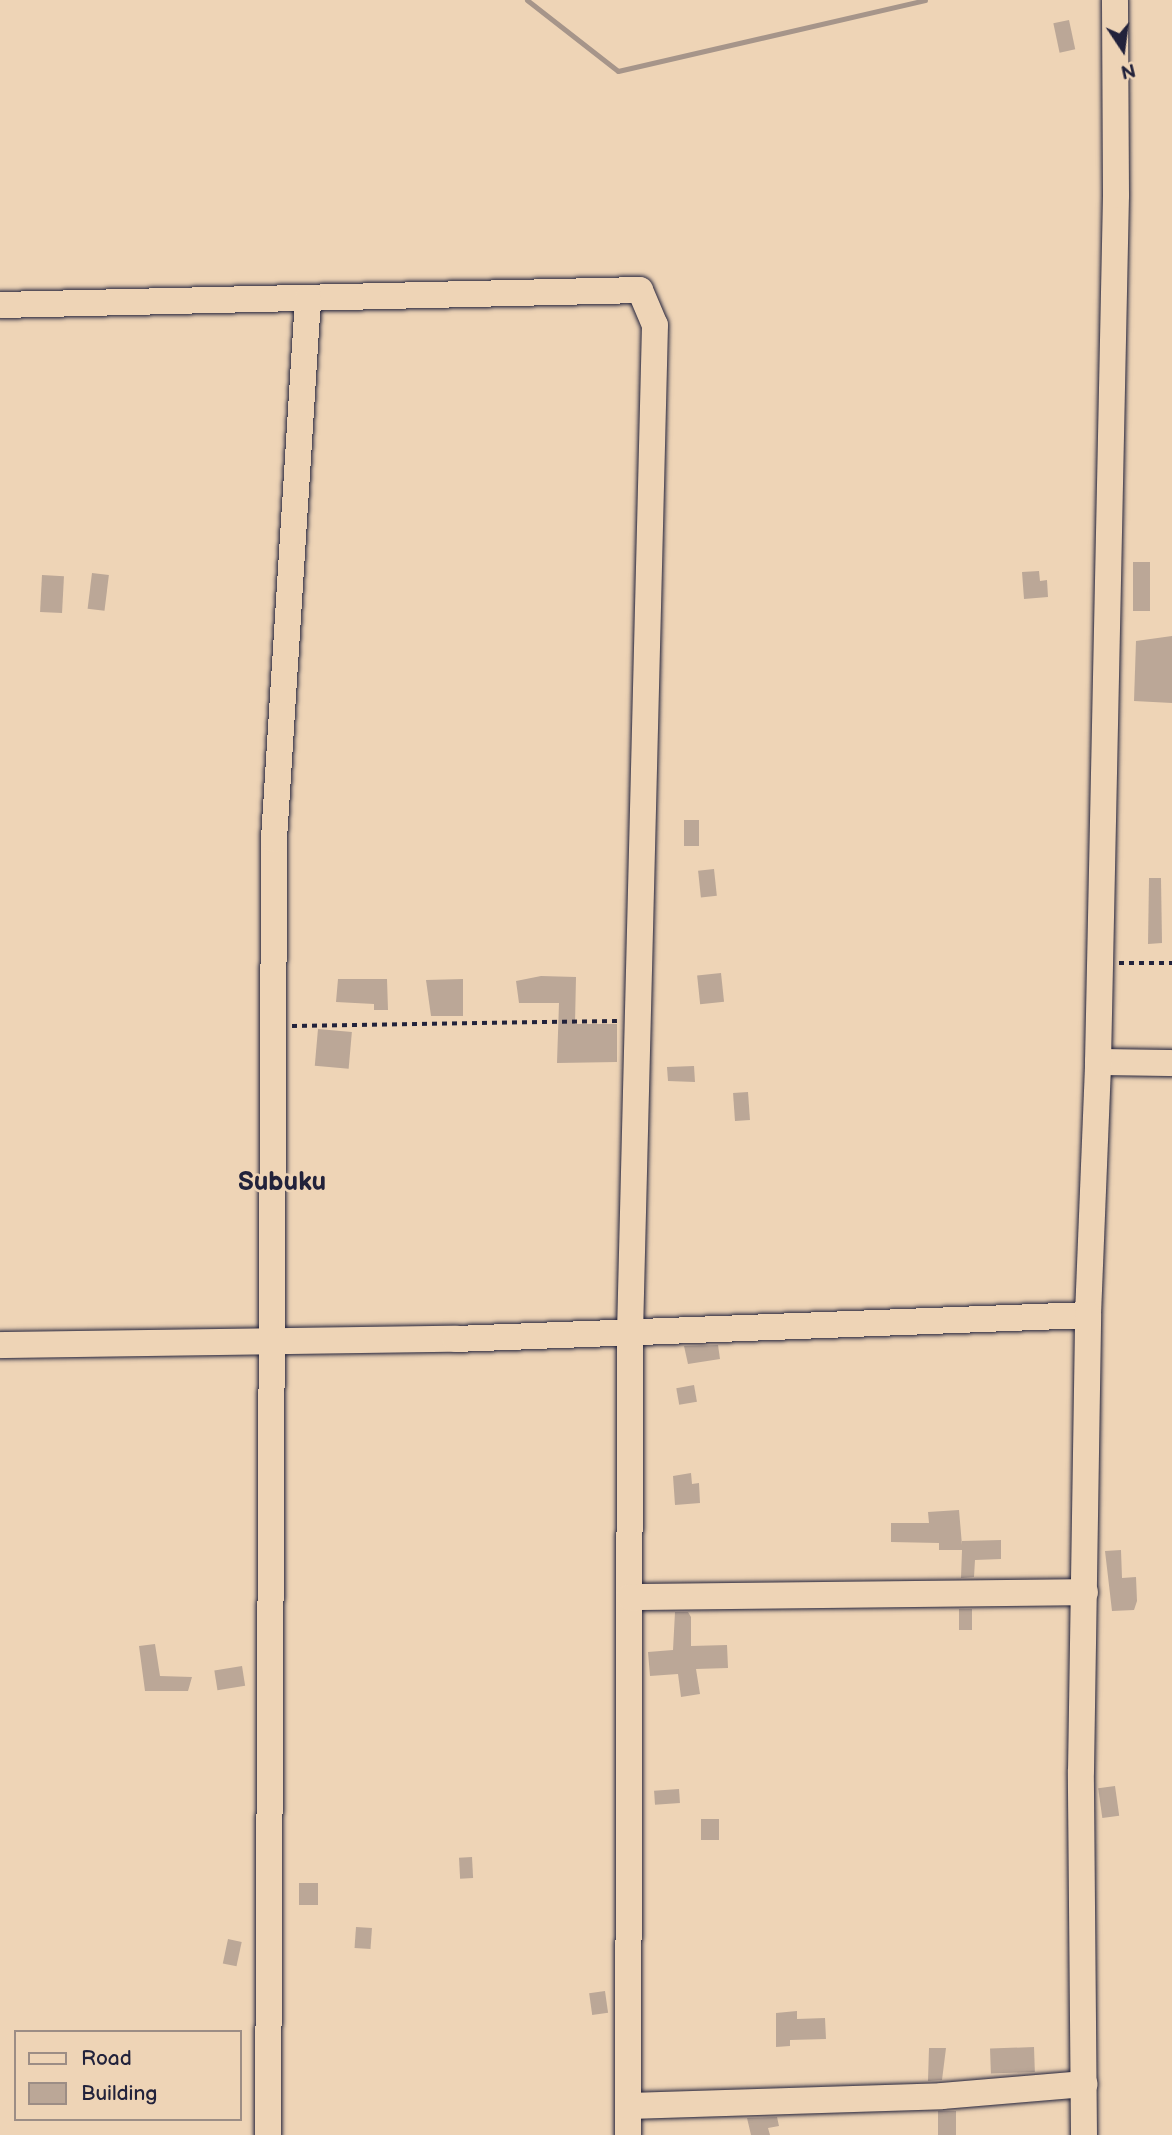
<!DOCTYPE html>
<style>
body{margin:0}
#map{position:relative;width:1172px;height:2135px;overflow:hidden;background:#eed4b6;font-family:"Balsamiq Sans",sans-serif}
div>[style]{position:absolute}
.stream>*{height:5px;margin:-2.5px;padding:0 2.5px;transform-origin:2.5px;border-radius:2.5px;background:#a6958a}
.building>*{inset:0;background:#bba797;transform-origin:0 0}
.path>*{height:3.5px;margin-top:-1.75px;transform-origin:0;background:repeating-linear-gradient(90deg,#22223b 0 5px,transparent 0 10px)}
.roads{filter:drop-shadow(0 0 2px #22223b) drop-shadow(0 0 2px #22223b)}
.minor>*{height:26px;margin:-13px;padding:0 13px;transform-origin:13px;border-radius:13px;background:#eed4b6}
span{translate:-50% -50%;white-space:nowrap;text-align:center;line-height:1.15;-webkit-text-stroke:5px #eed4b6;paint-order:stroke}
.quarter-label{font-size:26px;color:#22223b;font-weight:700}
.legend{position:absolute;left:14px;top:2030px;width:228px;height:91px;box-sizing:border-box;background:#eed4b6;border:2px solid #9c8d85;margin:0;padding:9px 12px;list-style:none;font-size:21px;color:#22223b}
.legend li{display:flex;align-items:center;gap:14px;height:35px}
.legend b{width:35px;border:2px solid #9c8d85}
.north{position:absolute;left:1088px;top:14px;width:70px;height:70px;-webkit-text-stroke:5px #eed4b6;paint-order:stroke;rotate:167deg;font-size:19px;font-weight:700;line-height:28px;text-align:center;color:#22223b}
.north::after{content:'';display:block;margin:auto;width:24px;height:32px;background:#22223b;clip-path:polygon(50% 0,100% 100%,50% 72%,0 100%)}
</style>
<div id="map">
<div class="stream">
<div style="left:527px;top:0;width:115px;rotate:38deg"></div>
<div style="left:618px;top:71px;width:315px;rotate:-13deg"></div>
</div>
<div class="building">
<div style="left:1069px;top:20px;width:30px;height:16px;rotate:78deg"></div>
<div style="left:1133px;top:562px;width:17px;height:49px"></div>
<div style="clip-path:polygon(1039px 571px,1040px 581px,1047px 580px,1048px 597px,1024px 599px,1022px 572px)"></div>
<div style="left:92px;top:573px;width:17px;height:36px;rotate:7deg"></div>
<div style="left:42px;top:575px;width:22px;height:37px;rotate:3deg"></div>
<div style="clip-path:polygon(1172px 636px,1172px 703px,1134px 701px,1136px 641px)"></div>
<div style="left:684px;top:820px;width:15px;height:26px"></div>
<div style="left:714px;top:869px;width:27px;height:16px;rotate:84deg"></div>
<div style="clip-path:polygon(1149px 878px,1161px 878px,1162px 943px,1148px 944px)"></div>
<div style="left:721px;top:973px;width:29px;height:24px;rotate:84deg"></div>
<div style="clip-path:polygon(541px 976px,576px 977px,575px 1024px,617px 1024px,617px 1062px,557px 1063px,559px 1003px,519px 1003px,516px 981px)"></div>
<div style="clip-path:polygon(338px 979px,387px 979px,388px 1010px,374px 1010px,374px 1004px,336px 1002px)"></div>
<div style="clip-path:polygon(463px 979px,463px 1016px,431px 1016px,426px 980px)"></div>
<div style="left:318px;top:1029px;width:34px;height:37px;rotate:5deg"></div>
<div style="clip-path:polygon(694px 1066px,695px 1082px,668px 1081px,667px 1067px)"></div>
<div style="left:748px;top:1092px;width:28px;height:15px;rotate:86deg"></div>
<div style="clip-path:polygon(718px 1345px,720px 1359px,688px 1364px,684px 1346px)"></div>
<div style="left:694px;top:1385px;width:17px;height:18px;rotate:80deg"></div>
<div style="clip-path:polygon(691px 1473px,692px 1484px,699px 1483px,700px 1503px,675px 1505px,673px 1476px)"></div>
<div style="clip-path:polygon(959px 1510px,962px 1545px,962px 1541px,1001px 1540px,1001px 1559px,975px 1560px,974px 1577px,961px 1578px,962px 1550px,939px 1550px,939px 1543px,891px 1542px,891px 1523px,929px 1523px,928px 1512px)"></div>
<div style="clip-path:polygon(1121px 1550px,1122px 1578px,1136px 1577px,1137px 1601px,1134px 1610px,1112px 1611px,1105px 1551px)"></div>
<div style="left:959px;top:1609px;width:13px;height:21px"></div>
<div style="clip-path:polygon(675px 1612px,688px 1612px,691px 1617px,691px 1646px,727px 1645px,728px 1668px,696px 1669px,700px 1694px,681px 1697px,678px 1674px,650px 1676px,648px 1652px,673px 1650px)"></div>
<div style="clip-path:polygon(155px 1644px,160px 1676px,192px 1677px,188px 1691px,145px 1691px,139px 1646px)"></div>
<div style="left:242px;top:1666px;width:20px;height:28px;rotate:81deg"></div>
<div style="left:1115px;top:1786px;width:30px;height:17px;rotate:82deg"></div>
<div style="left:679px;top:1789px;width:14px;height:25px;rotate:86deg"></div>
<div style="left:701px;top:1819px;width:18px;height:21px"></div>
<div style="left:472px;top:1857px;width:21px;height:13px;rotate:87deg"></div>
<div style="left:299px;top:1883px;width:19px;height:22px"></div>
<div style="left:356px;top:1927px;width:16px;height:21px;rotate:4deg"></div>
<div style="left:228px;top:1939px;width:14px;height:25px;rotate:12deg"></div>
<div style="left:605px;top:1991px;width:22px;height:16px;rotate:82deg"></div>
<div style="clip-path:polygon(797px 2011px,797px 2019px,825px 2018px,826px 2039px,790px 2040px,790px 2046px,776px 2047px,776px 2013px)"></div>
<div style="left:1034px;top:2047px;width:25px;height:44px;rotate:88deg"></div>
<div style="clip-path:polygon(929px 2048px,946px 2048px,942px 2080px,928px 2081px)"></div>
<div style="left:956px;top:2111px;width:24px;height:18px;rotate:90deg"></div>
<div style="clip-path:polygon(777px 2117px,779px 2126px,768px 2128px,770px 2135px,751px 2135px,747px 2118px)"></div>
</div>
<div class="path">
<div style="left:1119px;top:963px;width:53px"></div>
<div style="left:292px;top:1026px;width:325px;rotate:-0.9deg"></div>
</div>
<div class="roads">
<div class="minor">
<div style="left:0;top:305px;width:640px;rotate:-1.34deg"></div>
<div style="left:640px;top:290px;width:38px;rotate:67deg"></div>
<div style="left:655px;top:325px;width:1008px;rotate:91.42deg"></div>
<div style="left:630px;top:1333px;width:802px;rotate:90.14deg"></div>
<div style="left:1098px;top:1062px;width:74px;rotate:0.8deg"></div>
<div style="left:0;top:1345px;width:455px;rotate:-0.8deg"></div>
<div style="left:455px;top:1339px;width:633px;rotate:-2.17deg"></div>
<div style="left:1088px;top:1315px;width:253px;rotate:-87.7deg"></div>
<div style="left:1098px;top:1062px;width:867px;rotate:-88.81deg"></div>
<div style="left:1116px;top:195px;width:195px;rotate:-90.3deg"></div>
<div style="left:630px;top:1597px;width:455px;rotate:-0.6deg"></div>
<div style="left:629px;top:2106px;width:313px;rotate:-1.8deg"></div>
<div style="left:942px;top:2096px;width:143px;rotate:-4.8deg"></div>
<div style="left:268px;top:2135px;width:1296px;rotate:-89.73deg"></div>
<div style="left:274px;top:839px;width:542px;rotate:-86.4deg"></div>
<div style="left:1084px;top:2135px;width:364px;rotate:-90.5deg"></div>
<div style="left:1081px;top:1771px;width:456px;rotate:-89.1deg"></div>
</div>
</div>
<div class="quarter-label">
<span style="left:282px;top:1183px">Subuku</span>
</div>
<ul class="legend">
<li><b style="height:9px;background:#eed4b6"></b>Road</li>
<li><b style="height:19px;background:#bba797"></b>Building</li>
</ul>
<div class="north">N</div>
</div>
